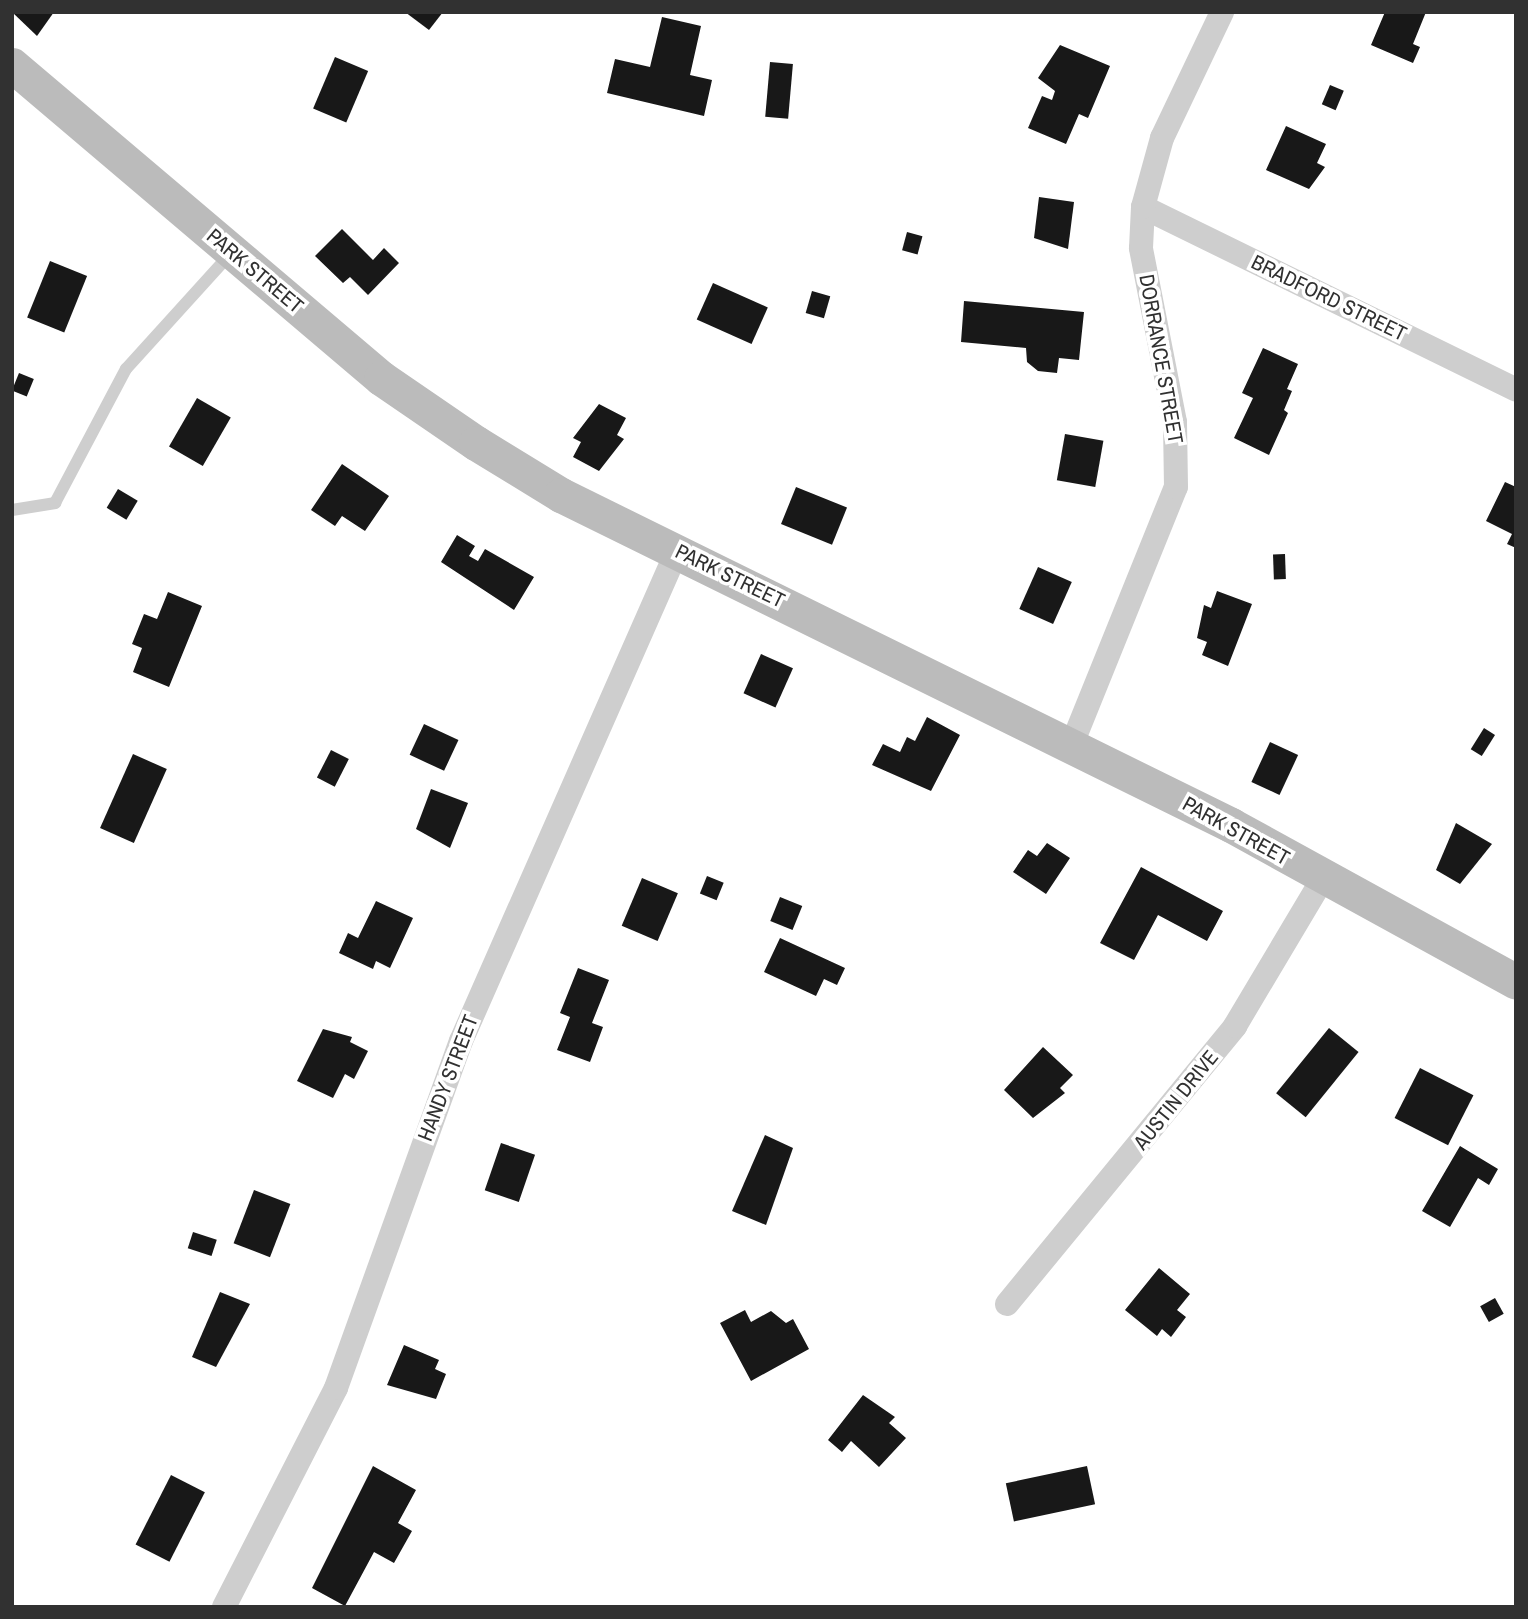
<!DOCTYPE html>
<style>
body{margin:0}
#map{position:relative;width:1528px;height:1619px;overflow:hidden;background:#fff;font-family:"Archivo Narrow",sans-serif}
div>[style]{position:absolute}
.building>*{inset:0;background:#181818;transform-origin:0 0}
.service>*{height:12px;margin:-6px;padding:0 6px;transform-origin:6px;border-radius:6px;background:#cecece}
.minor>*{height:24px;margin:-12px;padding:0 12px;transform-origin:12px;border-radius:12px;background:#cecece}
.secondary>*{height:35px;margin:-17.5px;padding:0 17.5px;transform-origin:17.5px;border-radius:17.5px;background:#bbb}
span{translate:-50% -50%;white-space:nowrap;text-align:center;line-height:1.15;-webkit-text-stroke:7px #fff;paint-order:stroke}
.street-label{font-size:21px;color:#313131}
.frame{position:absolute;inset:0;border:14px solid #313131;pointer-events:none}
</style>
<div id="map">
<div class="building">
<div style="clip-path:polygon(12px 12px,54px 12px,37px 36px)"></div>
<div style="clip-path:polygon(405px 12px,443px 12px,429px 30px)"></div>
<div style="clip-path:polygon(1385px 12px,1426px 12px,1413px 44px,1420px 47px,1413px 63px,1371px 45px)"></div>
<div style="clip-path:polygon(662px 17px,701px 26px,690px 75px,712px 80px,704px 116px,607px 93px,615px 59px,650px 67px)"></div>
<div style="clip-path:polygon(1060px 45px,1110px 66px,1088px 118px,1079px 114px,1066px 144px,1028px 128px,1042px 96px,1052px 100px,1055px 91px,1038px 78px)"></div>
<div style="left:335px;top:57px;width:36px;height:56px;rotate:23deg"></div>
<div style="left:770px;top:62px;width:23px;height:55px;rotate:5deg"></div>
<div style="left:1330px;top:85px;width:15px;height:21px;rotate:23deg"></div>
<div style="clip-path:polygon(1286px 126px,1326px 144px,1317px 163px,1325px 167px,1309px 189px,1266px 170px)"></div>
<div style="clip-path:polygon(1039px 197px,1074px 202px,1068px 249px,1034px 238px)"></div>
<div style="clip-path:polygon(342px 229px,373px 260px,384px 248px,399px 263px,368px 295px,350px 277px,343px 283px,315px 256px)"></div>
<div style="left:907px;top:232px;width:16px;height:19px;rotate:15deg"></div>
<div style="left:50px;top:261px;width:40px;height:61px;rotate:22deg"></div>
<div style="left:713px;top:283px;width:60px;height:40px;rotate:24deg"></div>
<div style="left:812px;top:291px;width:19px;height:23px;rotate:16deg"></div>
<div style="clip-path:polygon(964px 301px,1084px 312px,1079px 360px,1059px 358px,1057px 373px,1038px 371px,1027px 362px,1026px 348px,961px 342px)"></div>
<div style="clip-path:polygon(1263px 348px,1298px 364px,1287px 389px,1292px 391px,1284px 410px,1288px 413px,1269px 455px,1234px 438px,1253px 398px,1242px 393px)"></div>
<div style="left:19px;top:373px;width:16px;height:19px;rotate:22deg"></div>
<div style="left:197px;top:398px;width:39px;height:56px;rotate:30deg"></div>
<div style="clip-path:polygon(599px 404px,626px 418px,617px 435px,624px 439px,599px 471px,573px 457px,581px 442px,573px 438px)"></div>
<div style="left:1065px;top:434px;width:39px;height:47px;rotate:10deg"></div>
<div style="clip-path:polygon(342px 464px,389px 496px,365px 531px,342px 516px,335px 526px,311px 510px)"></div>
<div style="clip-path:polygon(1505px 482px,1516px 487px,1516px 548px,1507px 544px,1512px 534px,1486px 521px)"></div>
<div style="left:796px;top:487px;width:55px;height:40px;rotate:22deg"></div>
<div style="left:118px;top:489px;width:23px;height:22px;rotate:31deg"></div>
<div style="clip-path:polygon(457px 535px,475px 546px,469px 556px,478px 561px,485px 549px,534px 577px,514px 610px,441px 562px)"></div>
<div style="left:1285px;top:554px;width:25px;height:12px;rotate:88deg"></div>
<div style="left:1038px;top:567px;width:37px;height:46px;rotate:24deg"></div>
<div style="clip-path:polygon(1217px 591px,1252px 604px,1228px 666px,1202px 655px,1207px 642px,1197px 638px,1204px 605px,1211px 608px)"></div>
<div style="clip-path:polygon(168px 592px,202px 606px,169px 687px,133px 672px,142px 648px,132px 644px,144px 614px,157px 619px)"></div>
<div style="left:761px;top:654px;width:35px;height:43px;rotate:24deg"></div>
<div style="clip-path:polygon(927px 717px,960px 735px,931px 791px,872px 765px,883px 744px,900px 752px,907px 737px,915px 741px)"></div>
<div style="left:424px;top:724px;width:38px;height:34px;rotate:25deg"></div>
<div style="left:1484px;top:728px;width:13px;height:25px;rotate:32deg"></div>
<div style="left:1270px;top:742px;width:31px;height:44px;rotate:25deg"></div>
<div style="left:331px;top:750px;width:20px;height:31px;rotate:27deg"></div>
<div style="left:133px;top:754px;width:37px;height:81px;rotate:24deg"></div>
<div style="clip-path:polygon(431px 789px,468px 803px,450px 848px,416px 829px)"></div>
<div style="clip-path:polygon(1456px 823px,1492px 844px,1460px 884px,1436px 870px)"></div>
<div style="clip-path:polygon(1047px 843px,1070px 858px,1046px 894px,1013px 872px,1028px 850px,1037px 856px)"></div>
<div style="clip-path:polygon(1141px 867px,1223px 911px,1207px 941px,1158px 915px,1134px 960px,1100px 943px)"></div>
<div style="left:707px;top:876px;width:18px;height:19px;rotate:22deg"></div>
<div style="left:642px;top:878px;width:39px;height:52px;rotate:23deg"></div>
<div style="left:780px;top:897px;width:24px;height:26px;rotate:22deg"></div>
<div style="clip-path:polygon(376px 901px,413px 918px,390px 968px,376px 961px,373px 969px,339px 953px,348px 933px,358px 938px)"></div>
<div style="clip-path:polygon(780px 938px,845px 968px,837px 985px,824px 979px,816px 996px,764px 972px)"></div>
<div style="clip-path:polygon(578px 968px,609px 980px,592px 1023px,603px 1027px,590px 1062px,557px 1050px,570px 1017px,560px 1013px)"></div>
<div style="left:1329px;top:1028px;width:38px;height:84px;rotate:39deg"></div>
<div style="clip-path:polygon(323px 1029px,352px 1037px,350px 1042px,368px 1051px,354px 1079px,345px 1074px,333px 1098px,297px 1081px)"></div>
<div style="clip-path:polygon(1043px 1047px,1073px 1075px,1060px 1088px,1065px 1093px,1033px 1118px,1004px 1090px)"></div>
<div style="left:1420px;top:1068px;width:60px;height:56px;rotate:27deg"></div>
<div style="clip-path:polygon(765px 1135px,793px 1148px,766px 1225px,732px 1211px)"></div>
<div style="left:501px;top:1143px;width:36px;height:50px;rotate:19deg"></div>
<div style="clip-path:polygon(1460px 1146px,1498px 1169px,1489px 1185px,1478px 1178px,1450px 1227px,1422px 1211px)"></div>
<div style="left:254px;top:1190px;width:39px;height:57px;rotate:21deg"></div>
<div style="left:193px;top:1232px;width:25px;height:17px;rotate:18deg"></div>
<div style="clip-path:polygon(1159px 1268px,1190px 1294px,1177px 1310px,1186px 1317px,1171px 1337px,1162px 1329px,1157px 1336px,1125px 1310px)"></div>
<div style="clip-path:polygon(220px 1292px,250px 1304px,216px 1367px,192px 1357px)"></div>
<div style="left:1495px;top:1298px;width:18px;height:17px;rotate:61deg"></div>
<div style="clip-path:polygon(745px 1310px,751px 1322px,771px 1311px,786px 1323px,793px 1319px,809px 1349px,751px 1381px,720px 1323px)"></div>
<div style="clip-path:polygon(404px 1345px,439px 1360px,435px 1369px,446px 1374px,436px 1399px,387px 1385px)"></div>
<div style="clip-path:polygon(863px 1395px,895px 1417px,889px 1423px,906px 1438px,879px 1467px,851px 1441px,842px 1452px,828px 1440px)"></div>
<div style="clip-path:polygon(373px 1466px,416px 1490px,398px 1523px,412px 1531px,394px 1563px,374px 1552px,345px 1606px,312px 1588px)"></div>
<div style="left:1087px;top:1466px;width:39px;height:83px;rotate:78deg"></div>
<div style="left:171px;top:1475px;width:38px;height:78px;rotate:27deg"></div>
</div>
<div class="service">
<div style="left:12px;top:510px;width:44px;rotate:-9.2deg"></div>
<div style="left:55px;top:503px;width:152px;rotate:-62.1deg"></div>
<div style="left:126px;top:369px;width:158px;rotate:-47.8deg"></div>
</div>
<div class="minor">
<div style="left:1143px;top:207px;width:415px;rotate:26.1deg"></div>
<div style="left:1072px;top:744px;width:277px;rotate:-68deg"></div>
<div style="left:1176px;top:487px;width:65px;rotate:-90.9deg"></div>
<div style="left:1175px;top:422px;width:177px;rotate:-101.1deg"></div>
<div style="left:1141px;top:248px;width:41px;rotate:-87.2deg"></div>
<div style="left:1143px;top:207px;width:72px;rotate:-74.6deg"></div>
<div style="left:1162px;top:138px;width:140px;rotate:-64.5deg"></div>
<div style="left:1007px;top:1304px;width:360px;rotate:-50.6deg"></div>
<div style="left:1235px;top:1026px;width:170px;rotate:-59.2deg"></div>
<div style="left:224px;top:1607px;width:246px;rotate:-62.9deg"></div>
<div style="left:336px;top:1388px;width:369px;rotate:-70.2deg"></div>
<div style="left:461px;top:1041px;width:535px;rotate:-66.21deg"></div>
</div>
<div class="secondary">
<div style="left:12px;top:65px;width:484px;rotate:40.3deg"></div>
<div style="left:381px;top:378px;width:115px;rotate:34.4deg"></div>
<div style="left:476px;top:443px;width:100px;rotate:31.5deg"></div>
<div style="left:561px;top:495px;width:747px;rotate:26.22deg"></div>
<div style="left:1231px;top:825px;width:325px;rotate:28.8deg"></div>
</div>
<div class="street-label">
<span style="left:255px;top:271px;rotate:40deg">PARK STREET</span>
<span style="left:1329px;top:298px;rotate:26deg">BRADFORD STREET</span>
<span style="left:1161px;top:359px;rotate:80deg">DORRANCE STREET</span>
<span style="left:730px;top:576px;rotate:26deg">PARK STREET</span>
<span style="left:1236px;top:831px;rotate:29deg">PARK STREET</span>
<span style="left:448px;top:1078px;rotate:-69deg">HANDY STREET</span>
<span style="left:1176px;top:1100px;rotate:-51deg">AUSTIN DRIVE</span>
</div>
<div class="frame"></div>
</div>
